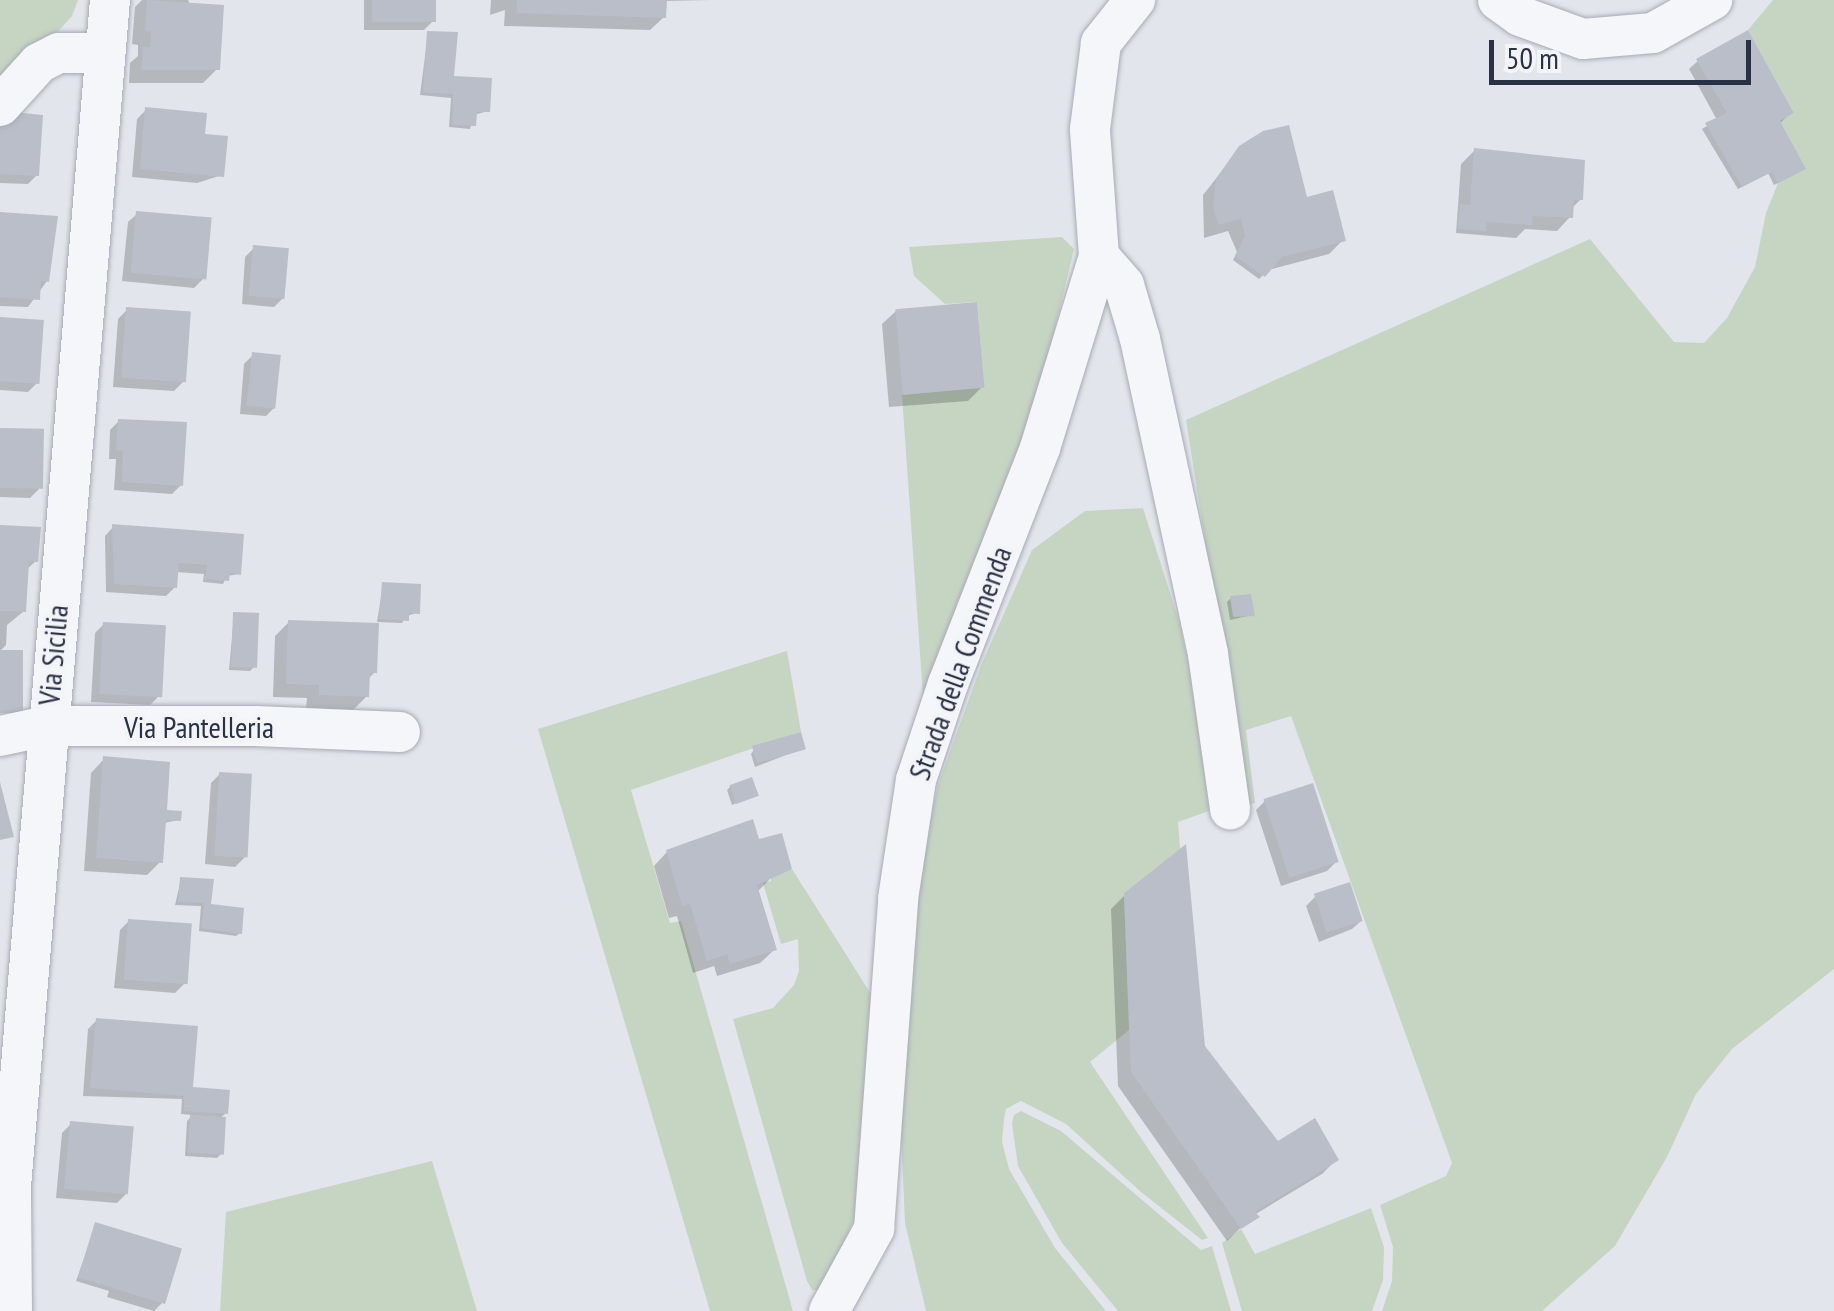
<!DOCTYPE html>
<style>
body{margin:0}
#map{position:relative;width:1834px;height:1311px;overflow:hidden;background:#e2e5eb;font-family:"PT Sans Narrow",sans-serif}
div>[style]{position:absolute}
.green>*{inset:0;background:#c6d5c2}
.shadow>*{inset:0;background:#0003}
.building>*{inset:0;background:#b9bec9;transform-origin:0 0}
.roads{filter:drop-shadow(0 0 2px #a7abb6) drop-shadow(0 0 2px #a7abb6)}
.street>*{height:40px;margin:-20px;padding:0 20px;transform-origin:20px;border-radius:20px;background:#f5f6f9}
span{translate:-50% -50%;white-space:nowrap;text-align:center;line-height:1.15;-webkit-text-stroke:8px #f2f4f8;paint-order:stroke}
.street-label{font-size:30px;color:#293144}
.scale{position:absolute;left:1489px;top:40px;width:262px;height:45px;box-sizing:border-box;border:5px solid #293144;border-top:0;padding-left:12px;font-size:30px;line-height:35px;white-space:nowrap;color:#293144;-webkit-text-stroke:8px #f2f4f8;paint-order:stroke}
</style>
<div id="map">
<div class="green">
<div style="clip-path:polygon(0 0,78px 0,72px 16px,0 95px)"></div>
<div style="clip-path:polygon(1773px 0,1834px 0,1834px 969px,1732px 1049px,1696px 1094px,1667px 1157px,1615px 1246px,1542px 1311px,1382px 1311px,1392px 1281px,1393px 1247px,1380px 1205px,1446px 1176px,1452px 1163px,1291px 716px,1246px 730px,1255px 803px,1239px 807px,1228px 685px,1186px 420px,1590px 239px,1674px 342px,1704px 343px,1727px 318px,1755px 267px,1766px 213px,1778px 183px,1805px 168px,1780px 121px,1794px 113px,1748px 30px)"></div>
<div style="clip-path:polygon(1062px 237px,1074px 249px,1030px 433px,923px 696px,902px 395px,984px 387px,977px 302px,945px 304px,914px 276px,909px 247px)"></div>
<div style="clip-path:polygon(1143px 508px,1179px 621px,1220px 807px,1178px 822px,1180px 849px,1124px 893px,1129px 1030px,1090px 1062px,1208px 1238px,1202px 1240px,1141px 1192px,1066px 1124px,1021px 1101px,1006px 1109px,1004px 1119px,1002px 1142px,1009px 1169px,1055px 1248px,1106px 1311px,926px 1311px,905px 1223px,900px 1109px,918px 877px,938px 785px,982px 663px,1032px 550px,1085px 511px)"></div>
<div style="clip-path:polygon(787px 651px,801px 732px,631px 790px,670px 923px,681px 921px,793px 1311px,710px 1311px,538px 729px)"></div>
<div style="clip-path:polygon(792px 869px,871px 994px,863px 1197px,825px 1291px,812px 1290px,807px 1281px,733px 1019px,773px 1008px,794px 985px,799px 971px,798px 939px,781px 944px,763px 883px,771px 881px,770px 875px)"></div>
<div style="clip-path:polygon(1021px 1111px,1061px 1131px,1201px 1250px,1212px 1246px,1231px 1311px,1118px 1311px,1062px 1243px,1018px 1166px,1012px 1124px,1014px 1115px)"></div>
<div style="clip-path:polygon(432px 1161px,477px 1311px,220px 1311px,226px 1212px)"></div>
<div style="clip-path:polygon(1371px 1208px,1384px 1247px,1383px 1280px,1372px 1311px,1242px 1311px,1222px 1243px,1241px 1229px,1255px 1254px)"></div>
</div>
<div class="shadow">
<div style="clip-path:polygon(142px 0,188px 0,217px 69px,203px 83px,129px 83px,130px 63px,138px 56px,138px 45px,132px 44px,135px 7px)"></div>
<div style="clip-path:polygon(364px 0,434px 0,433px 21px,424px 30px,364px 30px)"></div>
<div style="clip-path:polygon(491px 0,710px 0,665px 1px,664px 17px,650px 30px,504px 26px,505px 10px,490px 15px)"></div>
<div style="clip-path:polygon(428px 33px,451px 78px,488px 111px,474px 115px,470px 129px,449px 127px,451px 98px,420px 95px)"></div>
<div style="clip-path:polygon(1698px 61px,1791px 113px,1779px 124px,1799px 172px,1774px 185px,1768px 173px,1738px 189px,1702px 129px,1717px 120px,1689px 69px)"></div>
<div style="clip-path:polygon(146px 110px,202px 137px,222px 175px,197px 183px,132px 177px,137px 119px)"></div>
<div style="clip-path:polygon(0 129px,37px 175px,28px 184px,0 183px)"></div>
<div style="clip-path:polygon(1240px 148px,1305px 200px,1343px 240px,1329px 254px,1268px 270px,1259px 279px,1233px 260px,1237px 252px,1228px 231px,1204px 238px,1203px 195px)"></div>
<div style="clip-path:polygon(1475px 150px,1581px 199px,1571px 209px,1570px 217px,1557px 231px,1525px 229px,1516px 238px,1456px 233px,1461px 164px)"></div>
<div style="clip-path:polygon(137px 214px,203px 279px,194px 288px,122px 281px,128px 222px)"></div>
<div style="clip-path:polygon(0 215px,47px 281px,28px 307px,0 306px)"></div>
<div style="clip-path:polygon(254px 248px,283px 298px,274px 307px,242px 304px,245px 257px)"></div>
<div style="clip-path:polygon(127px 310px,183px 382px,174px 391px,113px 387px,118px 319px)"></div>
<div style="clip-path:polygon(896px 311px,982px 387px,968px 401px,889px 407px,882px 324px)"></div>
<div style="clip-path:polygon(0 319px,37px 383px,28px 392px,0 390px)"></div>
<div style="clip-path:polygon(253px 355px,275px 407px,266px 416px,240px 414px,244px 364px)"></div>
<div style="clip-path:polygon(119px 421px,181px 485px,172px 494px,114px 490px,116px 459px,109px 459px,110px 430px)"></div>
<div style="clip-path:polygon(0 431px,39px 489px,30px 498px,0 497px)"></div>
<div style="clip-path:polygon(0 527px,36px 561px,26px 570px,24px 611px,7px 625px,6px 645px,0 651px)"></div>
<div style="clip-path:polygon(113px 527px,239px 574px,227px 576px,223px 584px,203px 582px,204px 574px,176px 572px,175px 587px,166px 596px,106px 592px,105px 536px)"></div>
<div style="clip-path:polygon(383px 585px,417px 613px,406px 616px,402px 623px,377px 622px)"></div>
<div style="clip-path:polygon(1231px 598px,1252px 615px,1230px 620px,1227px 602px)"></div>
<div style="clip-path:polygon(234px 615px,254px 667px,250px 671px,229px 670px)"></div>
<div style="clip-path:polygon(289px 622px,375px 672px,367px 680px,367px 696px,353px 710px,306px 708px,307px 698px,273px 697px,275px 636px)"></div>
<div style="clip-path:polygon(104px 624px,159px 696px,150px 705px,91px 702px,95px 633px)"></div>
<div style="clip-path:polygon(804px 748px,755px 767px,751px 754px,754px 750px)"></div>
<div style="clip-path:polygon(104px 759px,179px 820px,163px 823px,160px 862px,147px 875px,84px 871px,91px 773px)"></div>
<div style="clip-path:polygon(220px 774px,244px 858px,235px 867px,205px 864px,211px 783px)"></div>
<div style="clip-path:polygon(731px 786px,756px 795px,732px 805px,727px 790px)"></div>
<div style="clip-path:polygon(1265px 801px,1336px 862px,1327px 871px,1281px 886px,1256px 810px)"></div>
<div style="clip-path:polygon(758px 842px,769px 880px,757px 892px,774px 950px,760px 963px,717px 976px,714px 966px,693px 973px,677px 916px,669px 918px,654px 866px,667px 852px)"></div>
<div style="clip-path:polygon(181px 879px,208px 906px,240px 933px,236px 936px,199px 931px,201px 906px,175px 905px)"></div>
<div style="clip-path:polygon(1125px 895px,1203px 1047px,1278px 1144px,1336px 1160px,1322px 1174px,1254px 1215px,1227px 1241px,1118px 1086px,1111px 909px)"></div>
<div style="clip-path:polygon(1315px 897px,1361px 921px,1352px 929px,1319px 942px,1306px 906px)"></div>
<div style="clip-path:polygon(129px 921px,184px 984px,175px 993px,114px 988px,120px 930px)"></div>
<div style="clip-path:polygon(97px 1020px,226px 1113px,219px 1119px,221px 1154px,217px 1158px,185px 1156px,187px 1121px,193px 1115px,181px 1114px,182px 1099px,83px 1096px,88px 1029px)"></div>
<div style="clip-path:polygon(71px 1124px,126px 1194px,117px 1203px,56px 1198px,62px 1133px)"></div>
<div style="clip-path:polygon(96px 1225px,162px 1303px,154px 1311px,107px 1297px,109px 1291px,76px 1281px)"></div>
</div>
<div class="building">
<div style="clip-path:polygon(147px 0,224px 5px,220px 70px,141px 70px,143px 47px,150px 47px,151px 32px,145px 31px)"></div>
<div style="left:372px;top:0;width:64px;height:22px"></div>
<div style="clip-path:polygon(517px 0,667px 0,666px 18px,517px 13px)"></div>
<div style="clip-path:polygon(1748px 30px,1794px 113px,1780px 121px,1806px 169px,1778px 183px,1772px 172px,1742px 187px,1705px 123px,1727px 113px,1696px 59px)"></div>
<div style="clip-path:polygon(427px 31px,458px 32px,454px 76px,492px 78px,490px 112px,477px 112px,476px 126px,452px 125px,453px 94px,423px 92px)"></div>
<div style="clip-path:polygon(145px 107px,207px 113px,205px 134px,228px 136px,224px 177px,140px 169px)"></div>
<div style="clip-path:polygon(13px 112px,43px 115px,39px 176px,0 174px,0 126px)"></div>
<div style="clip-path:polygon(1289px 125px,1307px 197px,1333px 190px,1346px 241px,1282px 257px,1265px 277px,1235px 256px,1245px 236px,1241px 219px,1218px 225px,1213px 207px,1216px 179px,1239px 146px,1263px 131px)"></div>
<div style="clip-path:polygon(1474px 148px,1585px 160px,1583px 200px,1574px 200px,1573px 218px,1533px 216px,1532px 225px,1487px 222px,1486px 231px,1458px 229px,1460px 204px,1470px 205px)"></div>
<div style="left:136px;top:211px;width:76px;height:62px;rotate:5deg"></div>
<div style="clip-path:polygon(0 212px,58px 216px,49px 282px,41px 281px,40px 300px,0 297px)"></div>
<div style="left:253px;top:245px;width:36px;height:51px;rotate:5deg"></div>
<div style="left:977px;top:302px;width:86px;height:82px;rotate:85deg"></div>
<div style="left:126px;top:307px;width:65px;height:71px;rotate:4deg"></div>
<div style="left:0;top:317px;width:44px;height:64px;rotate:4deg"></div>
<div style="left:252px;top:352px;width:29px;height:54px;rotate:6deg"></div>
<div style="clip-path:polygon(118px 419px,187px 422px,183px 486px,122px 482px,123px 451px,116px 450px)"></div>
<div style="left:0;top:428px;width:44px;height:60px;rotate:1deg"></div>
<div style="clip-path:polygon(112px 524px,244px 534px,241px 575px,230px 573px,229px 581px,205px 579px,207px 565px,179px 563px,177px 588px,114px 584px)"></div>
<div style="clip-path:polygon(0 525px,41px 527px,38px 562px,29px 561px,26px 612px,0 611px)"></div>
<div style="clip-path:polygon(382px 582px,421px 584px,420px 614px,409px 613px,409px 621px,379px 619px)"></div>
<div style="clip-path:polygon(1251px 594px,1255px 616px,1233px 617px,1230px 596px)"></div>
<div style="left:233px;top:612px;width:26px;height:55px;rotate:2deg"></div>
<div style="clip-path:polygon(288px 620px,379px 623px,377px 673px,370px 673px,369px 697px,319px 695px,319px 685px,286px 684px)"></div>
<div style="left:103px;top:622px;width:63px;height:72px;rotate:3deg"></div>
<div style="left:0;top:650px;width:23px;height:63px"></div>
<div style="left:801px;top:732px;width:18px;height:51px;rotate:74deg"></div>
<div style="clip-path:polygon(103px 756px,170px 762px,167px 810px,182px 811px,181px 821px,166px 820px,163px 863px,96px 858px)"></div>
<div style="left:219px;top:772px;width:33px;height:84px;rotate:3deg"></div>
<div style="left:752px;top:777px;width:20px;height:24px;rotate:70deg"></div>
<div style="clip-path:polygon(0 782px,14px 837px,0 840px)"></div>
<div style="left:1313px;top:783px;width:83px;height:52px;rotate:72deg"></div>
<div style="clip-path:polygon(753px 819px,759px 839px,782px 833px,792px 869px,757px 885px,777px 950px,730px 964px,727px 954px,707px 961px,690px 904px,682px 906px,666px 850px)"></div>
<div style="clip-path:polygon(1186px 844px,1205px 1046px,1278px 1141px,1315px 1118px,1339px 1160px,1255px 1212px,1260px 1217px,1241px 1229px,1131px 1072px,1124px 893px)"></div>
<div style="clip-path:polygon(180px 877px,214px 879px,211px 904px,244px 908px,242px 934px,201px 928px,204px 903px,178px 902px)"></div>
<div style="left:1350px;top:882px;width:41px;height:38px;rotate:72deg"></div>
<div style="left:128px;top:919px;width:64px;height:61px;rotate:4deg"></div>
<div style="clip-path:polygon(96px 1018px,198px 1026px,193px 1087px,230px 1090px,228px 1114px,184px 1111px,184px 1096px,90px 1088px)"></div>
<div style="left:190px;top:1115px;width:36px;height:38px;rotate:3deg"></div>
<div style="left:70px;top:1121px;width:64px;height:68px;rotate:5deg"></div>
<div style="left:95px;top:1222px;width:91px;height:58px;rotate:17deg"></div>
</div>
<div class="roads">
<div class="street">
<div style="left:1498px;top:0;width:27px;rotate:36deg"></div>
<div style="left:1520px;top:16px;width:67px;rotate:20.1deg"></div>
<div style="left:1583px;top:39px;width:70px;rotate:-4.9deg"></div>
<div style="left:1653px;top:33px;width:68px;rotate:-29.2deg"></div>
<div style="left:0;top:106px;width:58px;rotate:-47.8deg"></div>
<div style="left:39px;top:63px;width:22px;rotate:-27deg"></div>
<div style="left:59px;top:53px;width:46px"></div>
<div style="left:1099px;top:256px;width:38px;rotate:49deg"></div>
<div style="left:1124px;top:285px;width:56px;rotate:73.5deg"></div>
<div style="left:1140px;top:339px;width:322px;rotate:77.8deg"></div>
<div style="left:1208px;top:654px;width:157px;rotate:81.9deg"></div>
<div style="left:0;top:736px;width:48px;rotate:-12deg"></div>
<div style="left:47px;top:726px;width:209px"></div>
<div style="left:256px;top:726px;width:144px;rotate:2.4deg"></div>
<div style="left:12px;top:1311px;width:125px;rotate:-90.5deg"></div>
<div style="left:11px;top:1186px;width:1190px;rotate:-85.23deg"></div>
<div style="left:829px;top:1311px;width:94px;rotate:-61.2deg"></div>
<div style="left:874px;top:1229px;width:331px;rotate:-85.8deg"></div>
<div style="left:898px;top:899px;width:120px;rotate:-81.4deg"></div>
<div style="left:916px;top:780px;width:101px;rotate:-71.6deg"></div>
<div style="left:948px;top:684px;width:253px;rotate:-68.7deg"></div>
<div style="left:1040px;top:448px;width:201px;rotate:-72.9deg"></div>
<div style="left:1099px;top:256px;width:127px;rotate:-94.1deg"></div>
<div style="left:1090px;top:129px;width:87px;rotate:-82.7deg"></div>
<div style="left:1101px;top:43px;width:55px;rotate:-51.7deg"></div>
</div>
</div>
<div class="street-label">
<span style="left:53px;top:655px;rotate:-85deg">Via Sicilia</span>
<span style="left:960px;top:663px;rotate:-70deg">Strada della Commenda</span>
<span style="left:199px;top:727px">Via Pantelleria</span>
</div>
<div class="scale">50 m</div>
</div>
